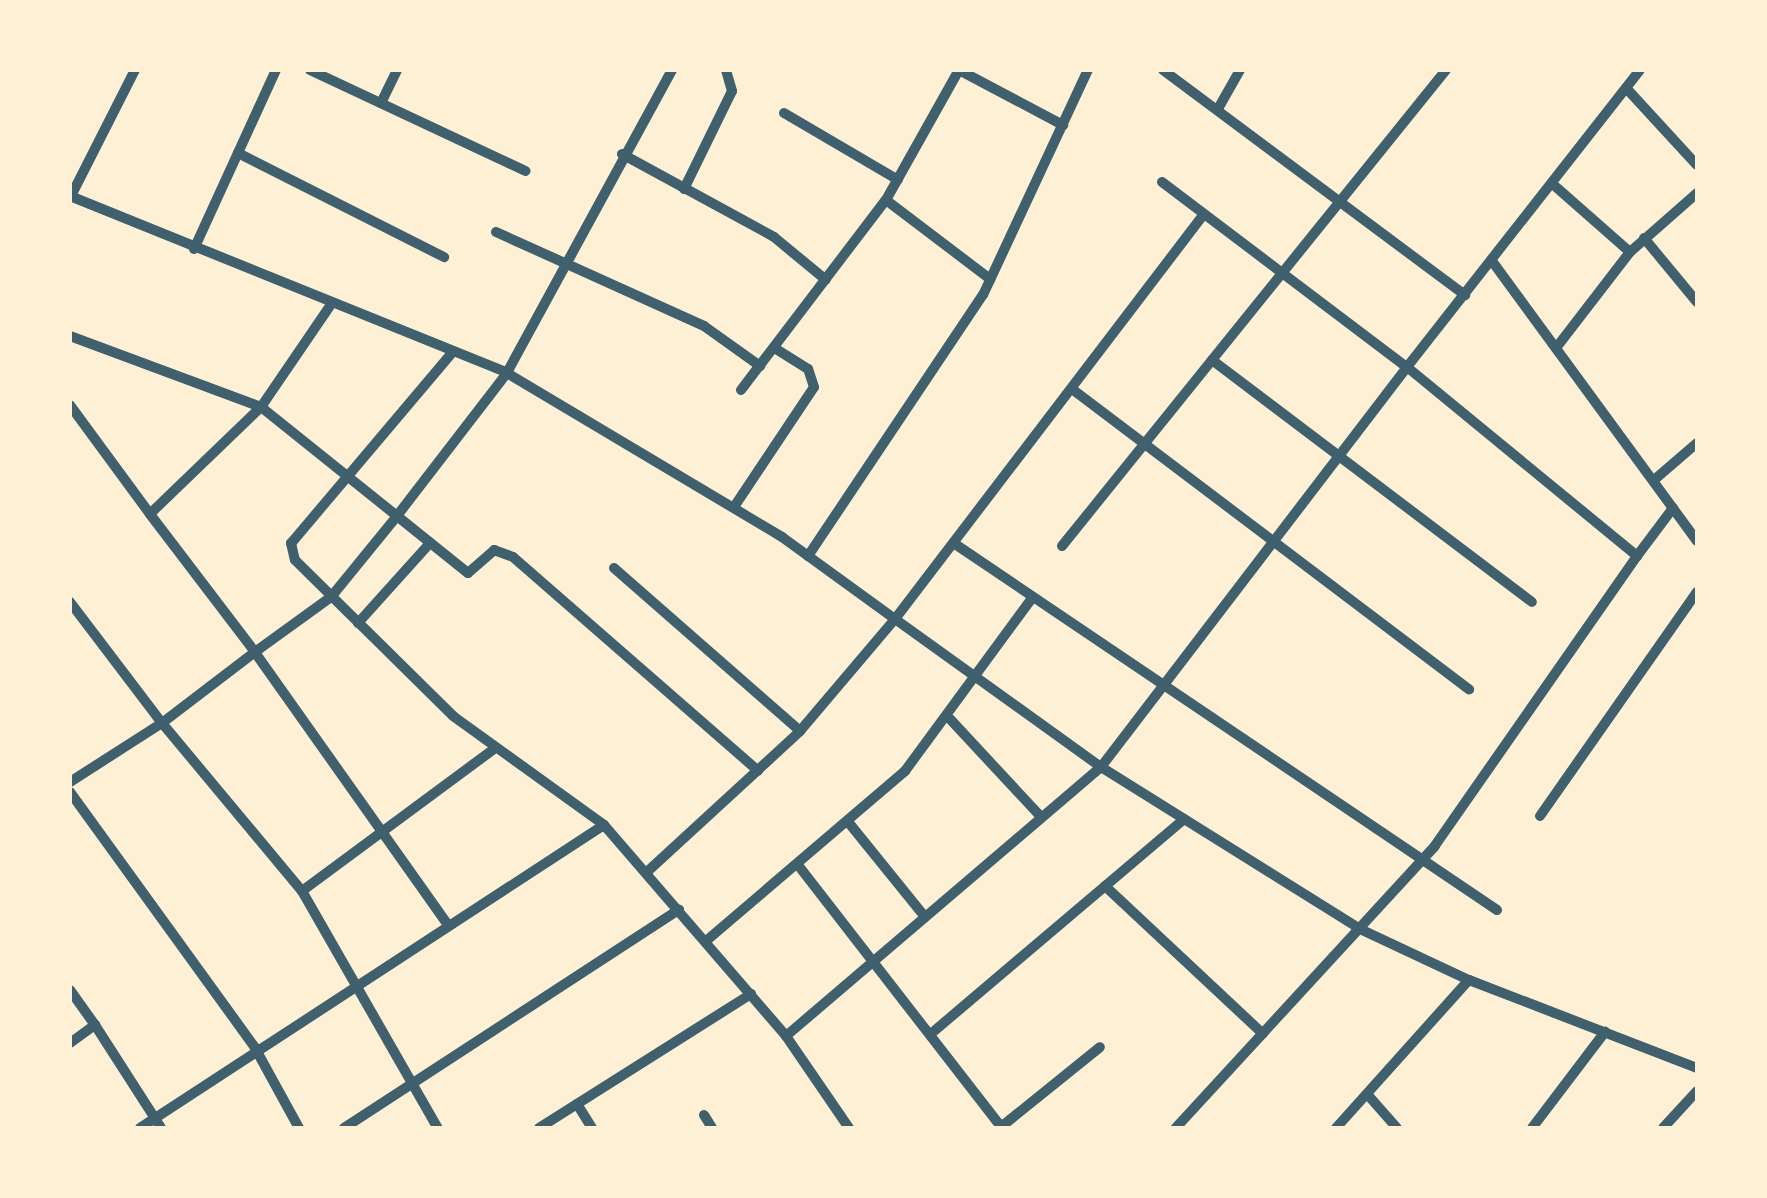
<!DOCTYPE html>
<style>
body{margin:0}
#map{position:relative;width:1767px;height:1198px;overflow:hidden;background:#fdf0d5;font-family:"Noto Sans",sans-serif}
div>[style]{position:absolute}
.minor>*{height:10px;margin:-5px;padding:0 5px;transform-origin:5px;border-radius:5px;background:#3f606c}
span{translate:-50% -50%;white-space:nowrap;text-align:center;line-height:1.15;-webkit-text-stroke:8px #fdf0d5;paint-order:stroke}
.frame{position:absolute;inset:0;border:72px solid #fdf0d5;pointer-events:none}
</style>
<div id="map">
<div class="minor">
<div style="left:310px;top:70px;width:238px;rotate:25.1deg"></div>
<div style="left:672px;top:70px;width:345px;rotate:118.6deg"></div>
<div style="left:507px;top:373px;width:320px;rotate:30.8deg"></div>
<div style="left:782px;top:537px;width:140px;rotate:36deg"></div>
<div style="left:895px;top:619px;width:509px;rotate:-52.66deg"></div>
<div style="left:1163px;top:70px;width:377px;rotate:36.7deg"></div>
<div style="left:1627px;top:89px;width:103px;rotate:47.4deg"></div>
<div style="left:381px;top:103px;width:37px;rotate:-64deg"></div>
<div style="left:1219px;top:107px;width:43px;rotate:-60.4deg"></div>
<div style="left:784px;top:113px;width:132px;rotate:30.4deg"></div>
<div style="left:238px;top:153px;width:231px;rotate:26.8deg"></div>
<div style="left:622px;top:154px;width:173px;rotate:28.6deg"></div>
<div style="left:774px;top:237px;width:67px;rotate:39.6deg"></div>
<div style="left:1162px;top:182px;width:307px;rotate:37.1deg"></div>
<div style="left:1407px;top:367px;width:377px;rotate:-51.9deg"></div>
<div style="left:1556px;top:187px;width:98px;rotate:41.3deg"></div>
<div style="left:684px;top:189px;width:109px;rotate:-63.9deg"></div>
<div style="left:732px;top:91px;width:22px;rotate:-106deg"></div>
<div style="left:70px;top:196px;width:471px;rotate:22deg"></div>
<div style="left:507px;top:373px;width:180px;rotate:127.6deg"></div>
<div style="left:397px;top:516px;width:174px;rotate:-141.3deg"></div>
<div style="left:261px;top:407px;width:154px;rotate:136.1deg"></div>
<div style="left:150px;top:514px;width:135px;rotate:-126.3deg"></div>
<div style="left:71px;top:196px;width:141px;rotate:-63.1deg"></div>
<div style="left:886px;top:200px;width:131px;rotate:37.2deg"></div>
<div style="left:496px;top:232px;width:228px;rotate:24.3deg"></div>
<div style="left:704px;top:326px;width:69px;rotate:35.5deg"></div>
<div style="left:1644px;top:238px;width:83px;rotate:50.4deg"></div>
<div style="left:194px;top:249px;width:197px;rotate:-65.4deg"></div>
<div style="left:1492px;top:261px;width:347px;rotate:53.8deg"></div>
<div style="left:70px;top:336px;width:204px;rotate:20.4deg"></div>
<div style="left:261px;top:407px;width:122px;rotate:-55.7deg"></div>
<div style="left:1556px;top:348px;width:121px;rotate:-52.4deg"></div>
<div style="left:1630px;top:252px;width:89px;rotate:-41.4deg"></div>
<div style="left:451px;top:354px;width:248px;rotate:130.2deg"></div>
<div style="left:291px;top:543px;width:17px;rotate:77deg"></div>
<div style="left:295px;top:560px;width:222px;rotate:44.6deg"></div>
<div style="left:453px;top:716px;width:186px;rotate:35.8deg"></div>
<div style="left:604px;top:825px;width:279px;rotate:49.2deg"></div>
<div style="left:786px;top:1036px;width:112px;rotate:55.6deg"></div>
<div style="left:1212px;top:360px;width:401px;rotate:37.1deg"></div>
<div style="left:1072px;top:389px;width:498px;rotate:37.1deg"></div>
<div style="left:741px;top:390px;width:239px;rotate:-52.7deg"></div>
<div style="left:886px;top:200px;width:149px;rotate:-60.7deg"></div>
<div style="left:959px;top:70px;width:118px;rotate:27.9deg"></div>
<div style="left:1654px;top:480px;width:57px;rotate:-40.7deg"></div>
<div style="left:734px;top:507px;width:144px;rotate:-56.3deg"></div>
<div style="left:814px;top:387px;width:19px;rotate:-108deg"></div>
<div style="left:808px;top:369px;width:40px;rotate:-148deg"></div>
<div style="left:955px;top:544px;width:654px;rotate:34.03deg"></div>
<div style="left:1062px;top:546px;width:612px;rotate:-51.11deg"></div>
<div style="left:808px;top:556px;width:314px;rotate:-56.2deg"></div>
<div style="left:983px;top:295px;width:248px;rotate:-65deg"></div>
<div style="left:1637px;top:556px;width:60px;rotate:-53.1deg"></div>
<div style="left:614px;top:568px;width:247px;rotate:41.2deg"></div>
<div style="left:70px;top:602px;width:152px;rotate:52.8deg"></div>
<div style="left:162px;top:723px;width:117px;rotate:-37.4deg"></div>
<div style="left:255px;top:652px;width:173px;rotate:-127.3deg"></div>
<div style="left:358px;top:623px;width:108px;rotate:-48deg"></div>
<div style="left:950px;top:719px;width:134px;rotate:47.1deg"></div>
<div style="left:70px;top:782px;width:109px;rotate:-32.7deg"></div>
<div style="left:162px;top:723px;width:219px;rotate:50.2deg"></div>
<div style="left:302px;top:891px;width:273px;rotate:60.2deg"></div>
<div style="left:70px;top:792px;width:316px;rotate:54.1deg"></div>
<div style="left:255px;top:1048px;width:91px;rotate:61.2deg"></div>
<div style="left:1540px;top:816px;width:274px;rotate:-55deg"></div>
<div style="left:849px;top:823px;width:121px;rotate:51deg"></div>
<div style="left:798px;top:865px;width:333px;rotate:52.2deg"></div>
<div style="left:648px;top:871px;width:207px;rotate:-42.6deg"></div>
<div style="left:800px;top:731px;width:147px;rotate:-49.7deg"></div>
<div style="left:895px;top:619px;width:254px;rotate:35.7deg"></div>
<div style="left:1101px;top:767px;width:504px;rotate:-52.58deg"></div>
<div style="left:1407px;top:367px;width:298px;rotate:39.4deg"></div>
<div style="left:1637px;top:556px;width:353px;rotate:124.9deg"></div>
<div style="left:1435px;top:846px;width:383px;rotate:132.6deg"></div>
<div style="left:1105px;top:886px;width:216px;rotate:43.1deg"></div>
<div style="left:302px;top:891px;width:240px;rotate:-36.5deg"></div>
<div style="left:448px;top:925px;width:334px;rotate:-125.3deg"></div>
<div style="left:255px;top:652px;width:94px;rotate:-35.9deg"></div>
<div style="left:331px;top:597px;width:104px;rotate:-50.8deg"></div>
<div style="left:397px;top:516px;width:91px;rotate:38.8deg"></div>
<div style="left:468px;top:573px;width:35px;rotate:-41deg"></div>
<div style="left:494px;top:550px;width:20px;rotate:20deg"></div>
<div style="left:513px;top:557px;width:325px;rotate:41.1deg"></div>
<div style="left:706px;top:941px;width:262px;rotate:-40.5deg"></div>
<div style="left:905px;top:771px;width:216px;rotate:-53.7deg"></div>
<div style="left:70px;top:990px;width:43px;rotate:54.5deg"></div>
<div style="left:933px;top:1032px;width:329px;rotate:-40.3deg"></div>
<div style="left:786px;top:1036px;width:414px;rotate:-40.5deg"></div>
<div style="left:1101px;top:767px;width:305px;rotate:32deg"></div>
<div style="left:1360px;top:929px;width:120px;rotate:25.1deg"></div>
<div style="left:70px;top:1043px;width:31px;rotate:-36deg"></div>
<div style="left:95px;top:1025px;width:122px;rotate:57.3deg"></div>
<div style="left:1367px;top:1094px;width:45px;rotate:48.6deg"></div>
<div style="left:577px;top:1104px;width:28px;rotate:58deg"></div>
<div style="left:704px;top:1115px;width:15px;rotate:58deg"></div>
<div style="left:1001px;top:1127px;width:127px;rotate:-38.9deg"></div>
<div style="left:140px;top:1128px;width:554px;rotate:-33.15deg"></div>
<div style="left:344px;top:1128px;width:400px;rotate:-33.1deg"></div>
<div style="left:539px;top:1128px;width:251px;rotate:-32.3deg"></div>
<div style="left:1336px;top:1128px;width:199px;rotate:-48.1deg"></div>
<div style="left:1469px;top:980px;width:244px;rotate:21.1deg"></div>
<div style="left:1532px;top:1128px;width:121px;rotate:-52.8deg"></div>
<div style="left:1663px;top:1128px;width:50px;rotate:-47.4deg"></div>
</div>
<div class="frame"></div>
</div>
